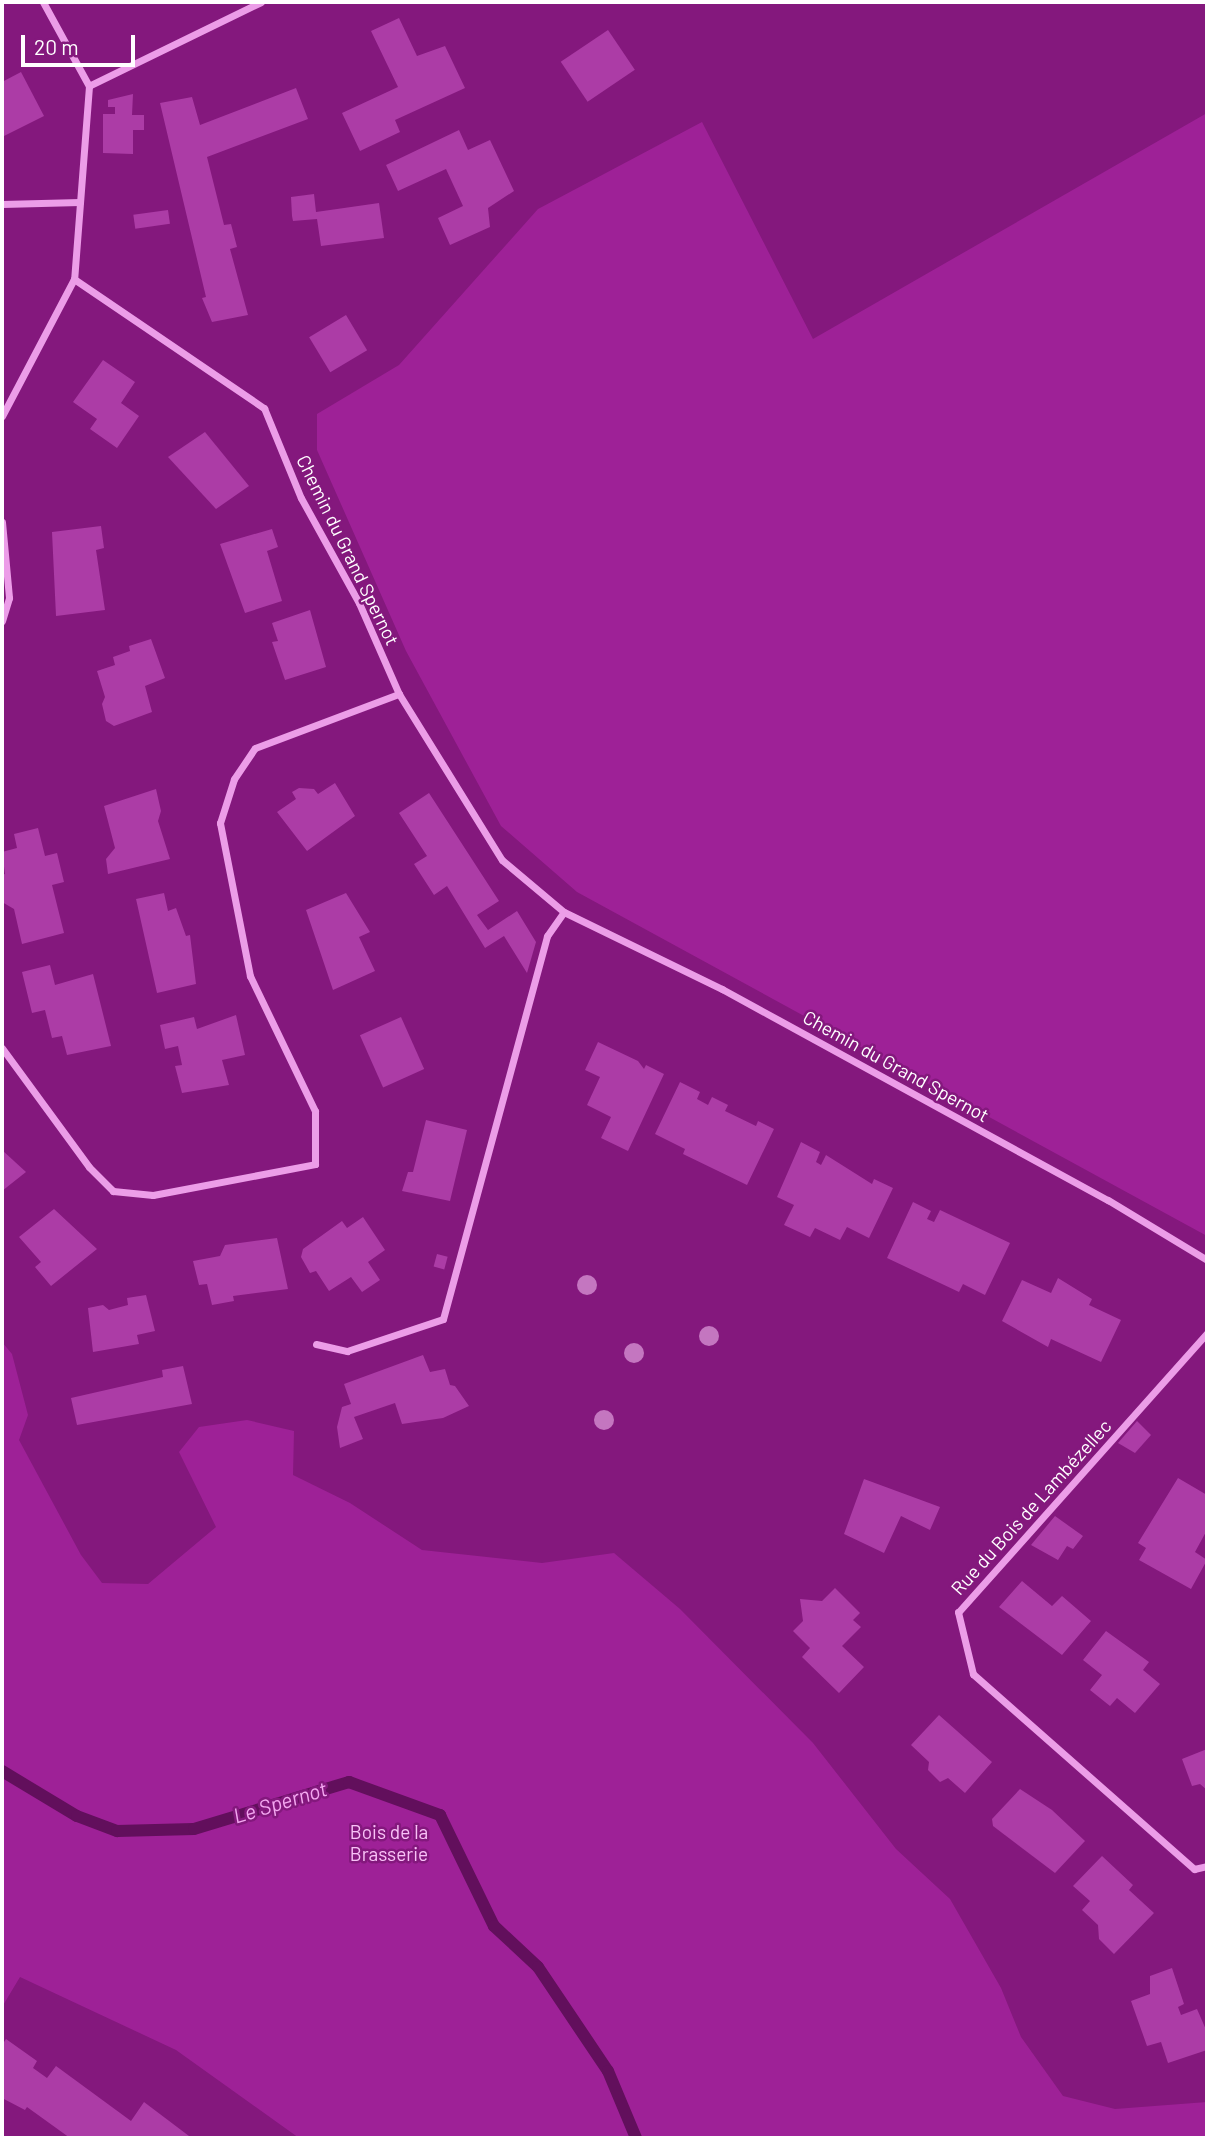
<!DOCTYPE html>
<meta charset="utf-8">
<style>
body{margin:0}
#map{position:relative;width:1209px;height:2140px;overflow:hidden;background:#84187d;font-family:Barlow,sans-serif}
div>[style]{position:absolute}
.green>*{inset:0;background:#9e2197}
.stream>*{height:12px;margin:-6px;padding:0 6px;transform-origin:6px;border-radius:6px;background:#620f5c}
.building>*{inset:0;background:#ac3ca6;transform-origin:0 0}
.minor>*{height:7px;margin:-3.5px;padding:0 3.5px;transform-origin:3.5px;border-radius:3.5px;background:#ec9de8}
.trees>*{width:20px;height:20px;margin:-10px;border-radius:50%;background:#c476c0}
span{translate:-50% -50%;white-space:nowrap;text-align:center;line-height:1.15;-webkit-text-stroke:5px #84187d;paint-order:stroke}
.street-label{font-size:19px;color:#fff}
.park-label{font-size:19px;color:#f9c2f7}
.water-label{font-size:21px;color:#f4a8f1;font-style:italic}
.frame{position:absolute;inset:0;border:4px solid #fff;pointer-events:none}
.scale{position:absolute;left:21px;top:35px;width:114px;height:32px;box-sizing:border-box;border:4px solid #fff;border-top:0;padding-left:9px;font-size:21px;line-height:24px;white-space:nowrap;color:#fff;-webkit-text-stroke:5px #84187d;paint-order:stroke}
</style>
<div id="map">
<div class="green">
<div style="clip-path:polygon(1207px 113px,1207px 1236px,577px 892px,501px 826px,406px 651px,317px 450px,317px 414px,399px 365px,538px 209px,702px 122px,813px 339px)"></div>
<div style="clip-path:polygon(2px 1342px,12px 1354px,28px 1415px,19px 1440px,81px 1555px,102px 1583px,148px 1584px,216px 1527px,179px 1452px,199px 1427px,247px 1420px,294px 1431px,293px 1475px,350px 1503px,422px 1550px,542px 1563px,614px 1553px,680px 1609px,813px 1743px,896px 1849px,950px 1899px,1001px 1988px,1021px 2037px,1063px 2096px,1115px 2109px,1207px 2102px,1207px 2138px,299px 2138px,176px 2050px,20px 1977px,2px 2007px)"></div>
</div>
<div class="stream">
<div style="left:2px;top:1771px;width:87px;rotate:31deg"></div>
<div style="left:77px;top:1816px;width:43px;rotate:20.6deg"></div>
<div style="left:117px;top:1831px;width:77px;rotate:-1.5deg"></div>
<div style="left:194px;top:1829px;width:162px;rotate:-16.9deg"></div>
<div style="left:349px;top:1782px;width:97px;rotate:19.9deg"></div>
<div style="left:440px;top:1815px;width:123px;rotate:64.1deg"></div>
<div style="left:494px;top:1926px;width:60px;rotate:43deg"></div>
<div style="left:538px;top:1967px;width:125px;rotate:56.1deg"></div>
<div style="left:608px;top:2071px;width:73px;rotate:67.3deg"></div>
</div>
<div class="building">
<div style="clip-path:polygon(399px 18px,417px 56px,445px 46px,465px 88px,395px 120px,400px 132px,360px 151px,342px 113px,398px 87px,371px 31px)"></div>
<div style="left:608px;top:30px;width:48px;height:57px;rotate:56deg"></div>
<div style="clip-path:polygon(21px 72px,44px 116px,2px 137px,2px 82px)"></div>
<div style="clip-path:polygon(296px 88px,308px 119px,207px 157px,224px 225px,231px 224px,237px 247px,230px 249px,248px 315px,212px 322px,202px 298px,206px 297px,160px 103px,192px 97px,200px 125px)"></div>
<div style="clip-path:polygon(133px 94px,132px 115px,144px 115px,144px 130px,133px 130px,133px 154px,103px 153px,103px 114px,115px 114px,115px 107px,108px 107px,108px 100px)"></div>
<div style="clip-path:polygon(459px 130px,468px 150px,490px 140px,514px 191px,488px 208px,490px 227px,450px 245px,438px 218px,463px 206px,446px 169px,398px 191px,386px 165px)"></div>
<div style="clip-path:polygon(314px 194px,316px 212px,379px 203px,384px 238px,321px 246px,317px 219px,293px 221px,292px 216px,291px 197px)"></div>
<div style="left:168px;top:210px;width:14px;height:35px;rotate:82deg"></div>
<div style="left:346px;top:315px;width:41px;height:43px;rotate:59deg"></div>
<div style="clip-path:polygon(103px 360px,135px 382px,121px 403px,139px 416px,117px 448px,90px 429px,97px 419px,73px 402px)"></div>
<div style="clip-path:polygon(205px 432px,249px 486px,216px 509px,168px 457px)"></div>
<div style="clip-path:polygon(101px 526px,104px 548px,96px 550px,105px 610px,56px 616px,52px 532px)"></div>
<div style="clip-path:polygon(272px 529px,278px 547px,267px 551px,282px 601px,245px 613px,220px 544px)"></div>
<div style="clip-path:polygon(310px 610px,326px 667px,285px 680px,272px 642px,278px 641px,272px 623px)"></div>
<div style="clip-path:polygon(151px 639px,165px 678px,145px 686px,152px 712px,114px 726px,106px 721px,102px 704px,105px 697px,97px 671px,115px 665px,113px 657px,130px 651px,129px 646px)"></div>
<div style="clip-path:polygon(335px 783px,355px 816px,307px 851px,277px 812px,296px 799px,292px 792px,299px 788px,314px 789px,318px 794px)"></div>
<div style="clip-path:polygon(156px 789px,161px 811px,158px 821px,170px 859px,108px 874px,106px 859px,115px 848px,104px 806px)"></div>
<div style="clip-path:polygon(429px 793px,499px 901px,477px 915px,488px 930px,517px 911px,536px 942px,527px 973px,504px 936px,485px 948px,447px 886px,434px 895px,414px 864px,427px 856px,399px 813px)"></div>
<div style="clip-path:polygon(38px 828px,45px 856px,57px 853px,64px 882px,52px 885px,64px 933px,22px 944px,14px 909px,2px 902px,2px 875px,5px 874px,2px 852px,17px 848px,14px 834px)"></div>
<div style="clip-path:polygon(164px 893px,168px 911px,176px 908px,186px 936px,190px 935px,196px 984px,157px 993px,136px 899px)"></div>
<div style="clip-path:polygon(346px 893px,370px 932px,359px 937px,375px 971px,333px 990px,306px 910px)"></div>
<div style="clip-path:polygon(50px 965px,55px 985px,93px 974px,111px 1046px,67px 1055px,62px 1036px,52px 1038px,45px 1010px,32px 1013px,22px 972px)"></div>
<div style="clip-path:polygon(236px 1015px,245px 1055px,222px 1060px,229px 1085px,182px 1093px,175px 1066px,182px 1065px,178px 1046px,165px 1049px,160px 1025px,194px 1017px,197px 1029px)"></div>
<div style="left:401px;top:1017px;width:57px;height:45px;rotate:66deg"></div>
<div style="clip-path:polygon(598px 1042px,638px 1061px,644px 1069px,646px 1065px,664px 1074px,628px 1151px,601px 1138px,611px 1117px,587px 1105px,600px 1077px,585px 1070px)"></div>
<div style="clip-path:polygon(680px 1082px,700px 1092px,697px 1099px,708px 1105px,712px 1097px,728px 1105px,725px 1111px,756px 1126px,758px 1121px,774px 1129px,747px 1185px,683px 1154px,685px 1149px,655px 1134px)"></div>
<div style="clip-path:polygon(426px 1120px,467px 1130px,450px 1201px,402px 1191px,408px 1172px,413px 1172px)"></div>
<div style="clip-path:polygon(801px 1142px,820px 1152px,816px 1162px,821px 1165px,826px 1155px,872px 1184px,874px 1179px,893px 1188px,869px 1238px,847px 1227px,840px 1240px,815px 1228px,810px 1237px,784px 1225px,794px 1205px,777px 1197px)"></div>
<div style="clip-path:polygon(2px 1150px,26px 1172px,2px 1191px)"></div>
<div style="clip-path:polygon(913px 1202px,931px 1211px,927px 1219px,934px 1222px,940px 1210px,1010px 1243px,985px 1295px,963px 1284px,959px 1292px,887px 1258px)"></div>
<div style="clip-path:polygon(54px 1209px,97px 1249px,51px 1286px,35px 1267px,41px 1262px,19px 1237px)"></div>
<div style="clip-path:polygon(363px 1217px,385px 1250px,368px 1262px,380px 1280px,362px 1292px,351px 1277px,329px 1291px,316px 1271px,310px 1273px,301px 1257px,303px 1249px,342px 1221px,347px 1228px)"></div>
<div style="clip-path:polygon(277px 1238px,288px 1289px,233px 1296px,234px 1301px,212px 1305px,207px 1284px,199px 1285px,193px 1261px,220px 1256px,225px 1245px)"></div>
<div style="left:437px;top:1254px;width:11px;height:13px;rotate:15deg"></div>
<div style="clip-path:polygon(1058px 1278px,1092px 1299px,1089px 1305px,1121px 1320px,1101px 1362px,1051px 1339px,1048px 1347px,1002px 1321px,1022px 1280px,1051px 1293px)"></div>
<div style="clip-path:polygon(146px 1295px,155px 1331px,137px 1335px,139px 1344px,93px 1352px,88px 1308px,103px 1305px,109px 1310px,128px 1305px,127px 1298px)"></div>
<div style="clip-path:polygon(423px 1355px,430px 1372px,445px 1369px,450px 1385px,455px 1386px,469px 1406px,443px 1418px,402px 1424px,395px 1403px,354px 1417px,363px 1439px,340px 1448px,337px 1427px,342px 1407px,351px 1404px,344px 1384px)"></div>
<div style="clip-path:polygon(183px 1366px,192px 1404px,77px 1425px,71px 1398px,163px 1377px,162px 1370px)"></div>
<div style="clip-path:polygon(1137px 1421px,1151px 1435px,1135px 1453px,1118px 1443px)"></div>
<div style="clip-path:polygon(1178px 1478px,1207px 1495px,1207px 1530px,1195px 1552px,1207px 1560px,1191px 1589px,1139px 1560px,1146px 1548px,1138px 1543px)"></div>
<div style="clip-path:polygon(864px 1479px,940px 1507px,930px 1530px,901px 1516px,884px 1553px,844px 1534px)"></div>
<div style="clip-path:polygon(1055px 1516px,1083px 1536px,1073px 1549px,1067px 1546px,1058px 1560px,1031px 1545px)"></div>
<div style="clip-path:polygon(1022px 1581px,1052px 1606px,1062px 1596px,1091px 1621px,1062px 1655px,999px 1607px)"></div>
<div style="clip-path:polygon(835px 1588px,860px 1613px,853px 1620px,861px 1627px,842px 1646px,864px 1667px,839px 1693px,802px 1657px,810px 1648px,793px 1631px,803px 1621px,800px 1599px,822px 1601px)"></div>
<div style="clip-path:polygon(1106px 1631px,1149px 1662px,1143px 1670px,1160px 1684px,1135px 1713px,1117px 1698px,1110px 1706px,1090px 1690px,1102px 1675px,1083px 1660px)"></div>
<div style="clip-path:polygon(939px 1715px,992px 1762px,965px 1793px,948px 1778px,940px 1782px,928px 1770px,929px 1762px,911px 1745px)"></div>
<div style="clip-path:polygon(1207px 1749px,1207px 1790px,1200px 1784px,1192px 1786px,1182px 1759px)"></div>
<div style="clip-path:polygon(1020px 1789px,1052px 1810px,1085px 1841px,1055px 1873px,993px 1826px,992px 1819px)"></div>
<div style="clip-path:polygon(1102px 1856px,1133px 1885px,1129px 1890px,1154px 1913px,1114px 1954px,1099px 1939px,1098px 1925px,1082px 1910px,1090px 1901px,1073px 1886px)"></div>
<div style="clip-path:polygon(1172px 1968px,1184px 2004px,1178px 2007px,1181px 2015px,1197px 2009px,1207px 2032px,1207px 2050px,1168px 2063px,1161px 2042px,1147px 2046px,1131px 2001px,1150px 1994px,1150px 1976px)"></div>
<div style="clip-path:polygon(6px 2039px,37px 2061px,33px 2068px,47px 2078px,56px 2066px,131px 2121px,144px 2102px,189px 2136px,70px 2138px,27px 2107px,25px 2110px,2px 2098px,2px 2045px)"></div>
</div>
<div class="minor">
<div style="left:43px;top:2px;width:96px;rotate:61.3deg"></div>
<div style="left:261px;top:2px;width:191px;rotate:154deg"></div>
<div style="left:89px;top:86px;width:194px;rotate:94.4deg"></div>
<div style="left:74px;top:279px;width:230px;rotate:34.2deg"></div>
<div style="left:264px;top:408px;width:97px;rotate:67.7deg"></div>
<div style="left:301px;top:498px;width:120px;rotate:61.1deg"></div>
<div style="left:359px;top:603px;width:99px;rotate:66.3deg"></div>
<div style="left:399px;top:694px;width:195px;rotate:58.2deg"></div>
<div style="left:502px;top:860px;width:81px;rotate:40deg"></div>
<div style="left:564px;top:912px;width:176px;rotate:26deg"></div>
<div style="left:722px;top:989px;width:440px;rotate:28.7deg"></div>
<div style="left:1108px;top:1200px;width:116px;rotate:31.2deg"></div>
<div style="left:2px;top:204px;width:78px;rotate:-1.5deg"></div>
<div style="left:2px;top:416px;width:155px;rotate:-62.3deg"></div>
<div style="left:2px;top:522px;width:76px;rotate:84.7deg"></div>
<div style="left:9px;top:598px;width:24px;rotate:107deg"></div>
<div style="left:2px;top:1048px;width:147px;rotate:53.8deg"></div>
<div style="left:89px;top:1167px;width:34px;rotate:45deg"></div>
<div style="left:113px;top:1191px;width:40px;rotate:5.7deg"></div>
<div style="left:153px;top:1195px;width:165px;rotate:-10.8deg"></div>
<div style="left:315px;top:1164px;width:53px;rotate:-90deg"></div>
<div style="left:315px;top:1111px;width:150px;rotate:-115.7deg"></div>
<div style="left:250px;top:976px;width:156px;rotate:-101.1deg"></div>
<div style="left:220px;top:823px;width:46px;rotate:-72.3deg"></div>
<div style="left:234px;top:779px;width:37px;rotate:-56deg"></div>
<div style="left:255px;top:748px;width:154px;rotate:-20.6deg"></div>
<div style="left:1207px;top:1333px;width:374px;rotate:131.7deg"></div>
<div style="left:958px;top:1612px;width:64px;rotate:76.4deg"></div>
<div style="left:973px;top:1674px;width:295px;rotate:41.4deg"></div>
<div style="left:1194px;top:1869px;width:13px;rotate:-13deg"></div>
<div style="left:316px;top:1344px;width:32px;rotate:13deg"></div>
<div style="left:347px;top:1351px;width:101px;rotate:-18.4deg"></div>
<div style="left:443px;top:1319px;width:397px;rotate:-74.8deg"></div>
<div style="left:547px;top:936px;width:29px;rotate:-55deg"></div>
</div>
<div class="trees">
<div style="left:587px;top:1285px"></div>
<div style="left:709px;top:1336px"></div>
<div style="left:634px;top:1353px"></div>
<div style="left:604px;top:1420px"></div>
</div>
<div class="street-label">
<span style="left:348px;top:550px;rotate:64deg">Chemin du Grand Spernot</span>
<span style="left:896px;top:1066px;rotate:29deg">Chemin du Grand Spernot</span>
<span style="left:1031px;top:1507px;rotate:-48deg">Rue du Bois de Lambézellec</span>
</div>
<div class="park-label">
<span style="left:389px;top:1843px">Bois de la<br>Brasserie</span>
</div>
<div class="water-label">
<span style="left:280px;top:1802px;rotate:-17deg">Le Spernot</span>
</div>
<div class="frame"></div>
<div class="scale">20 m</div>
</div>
